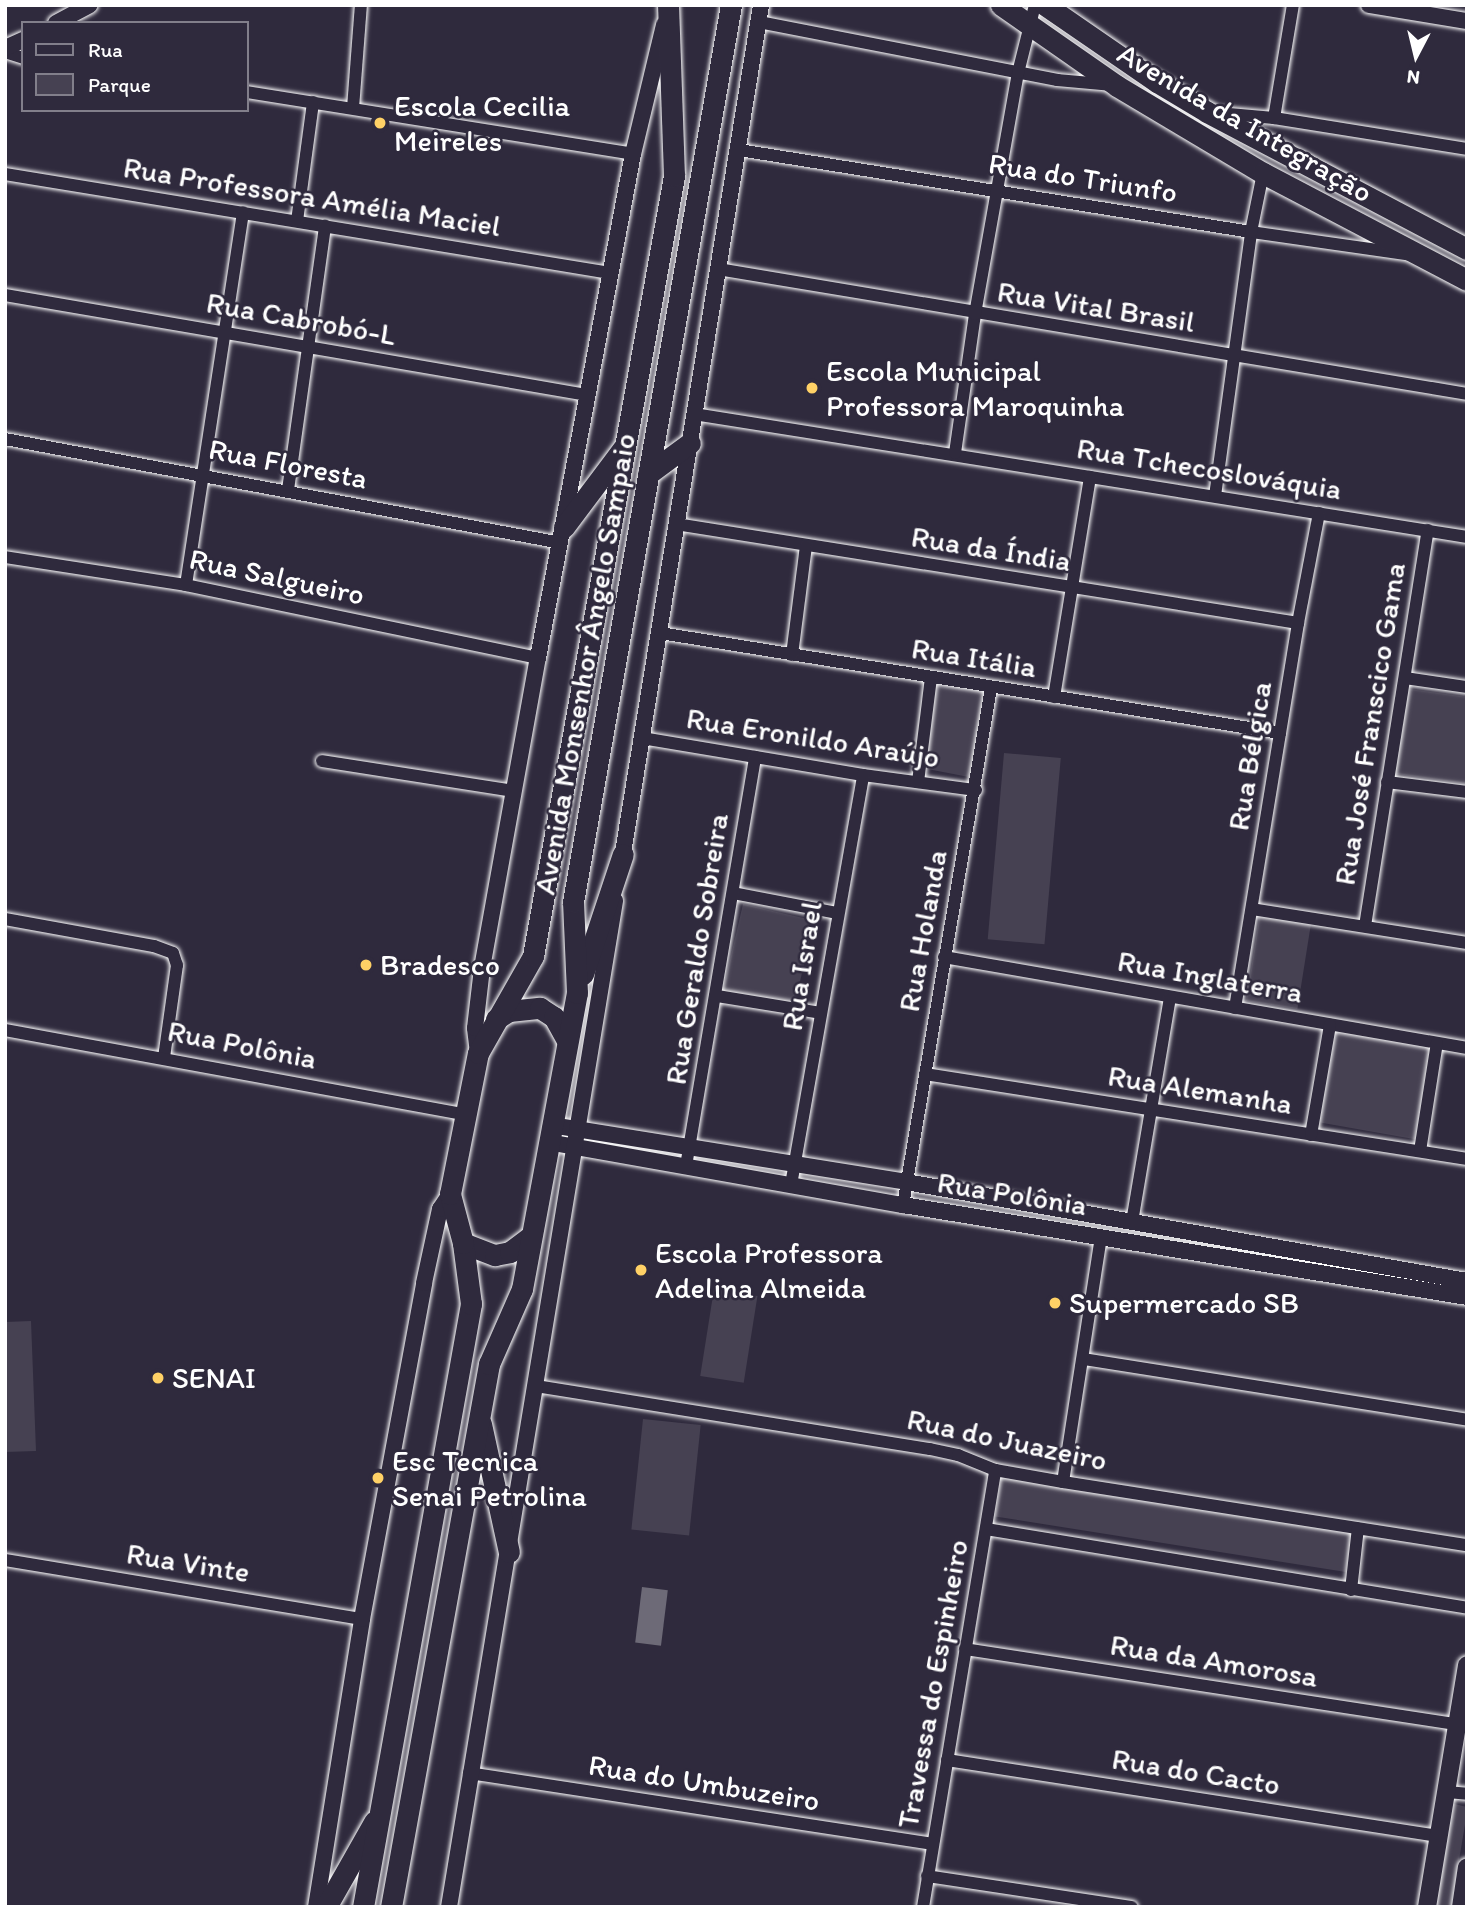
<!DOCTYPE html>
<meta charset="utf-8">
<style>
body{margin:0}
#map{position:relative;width:1472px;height:1912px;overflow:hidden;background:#2f2a3d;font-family:Itim,sans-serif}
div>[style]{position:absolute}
.green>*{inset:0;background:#464152;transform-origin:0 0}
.water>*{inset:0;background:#6d6a77;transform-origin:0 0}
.roads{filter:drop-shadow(0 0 2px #fff) drop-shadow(0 0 2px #fff)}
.minor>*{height:12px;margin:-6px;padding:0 6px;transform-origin:6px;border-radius:6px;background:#2f2a3d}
.tertiary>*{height:16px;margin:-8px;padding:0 8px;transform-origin:8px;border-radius:8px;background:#2f2a3d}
.secondary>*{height:18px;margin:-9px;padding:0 9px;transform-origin:9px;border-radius:9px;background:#2f2a3d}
.primary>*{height:21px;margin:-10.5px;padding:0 10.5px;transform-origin:10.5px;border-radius:10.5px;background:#2f2a3d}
.dots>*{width:19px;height:19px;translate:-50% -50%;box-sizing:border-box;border:4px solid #2f2a3d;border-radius:50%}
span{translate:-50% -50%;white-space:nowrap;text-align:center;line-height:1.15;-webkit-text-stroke:5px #2f2a3d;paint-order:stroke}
.poi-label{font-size:30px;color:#fff}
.left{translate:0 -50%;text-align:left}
.street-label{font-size:30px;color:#fff}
.frame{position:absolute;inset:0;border:7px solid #fff;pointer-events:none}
.legend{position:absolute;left:21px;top:21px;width:228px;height:91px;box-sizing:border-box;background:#2f2a3d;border:2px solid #827f8b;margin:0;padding:9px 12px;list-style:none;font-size:21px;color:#fff}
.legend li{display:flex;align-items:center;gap:14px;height:35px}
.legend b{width:35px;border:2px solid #827f8b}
.north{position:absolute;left:1381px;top:21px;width:70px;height:70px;-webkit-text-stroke:5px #2f2a3d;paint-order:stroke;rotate:187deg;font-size:19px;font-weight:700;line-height:28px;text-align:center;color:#fff}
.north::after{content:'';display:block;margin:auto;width:24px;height:32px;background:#fff;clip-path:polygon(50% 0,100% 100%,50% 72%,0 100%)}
</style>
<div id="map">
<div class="green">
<div style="left:926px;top:679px;width:62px;height:88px;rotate:11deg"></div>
<div style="clip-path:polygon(1402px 688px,1467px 697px,1467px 784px,1390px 773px)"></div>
<div style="left:1004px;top:753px;width:57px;height:187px;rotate:5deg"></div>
<div style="left:743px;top:904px;width:73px;height:91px;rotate:13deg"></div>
<div style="left:1260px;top:913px;width:52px;height:89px;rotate:9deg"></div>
<div style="left:1331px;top:1028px;width:105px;height:95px;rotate:10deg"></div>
<div style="left:714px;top:1289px;width:44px;height:88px;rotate:9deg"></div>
<div style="clip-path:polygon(31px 1321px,36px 1451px,5px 1452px,5px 1322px)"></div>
<div style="left:643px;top:1419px;width:58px;height:111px;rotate:6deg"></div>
<div style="left:1002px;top:1473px;width:355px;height:44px;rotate:9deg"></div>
<div style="clip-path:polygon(1450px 1803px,1467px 1807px,1467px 1813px,1451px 1907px,1433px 1907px)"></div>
</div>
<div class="water">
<div style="left:642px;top:1587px;width:26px;height:56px;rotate:7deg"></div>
</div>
<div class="roads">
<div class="minor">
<div style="left:759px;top:22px;width:304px;rotate:11deg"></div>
<div style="left:1057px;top:80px;width:56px;rotate:5.1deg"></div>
<div style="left:5px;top:52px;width:19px;rotate:18deg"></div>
<div style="left:247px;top:92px;width:391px;rotate:9.1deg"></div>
<div style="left:353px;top:108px;width:103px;rotate:-85.6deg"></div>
<div style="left:1218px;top:113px;width:56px;rotate:5.1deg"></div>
<div style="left:1274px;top:118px;width:195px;rotate:9.1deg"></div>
<div style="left:1274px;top:118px;width:115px;rotate:-80.5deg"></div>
<div style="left:739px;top:150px;width:519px;rotate:9.1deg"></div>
<div style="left:1251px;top:232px;width:157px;rotate:8.1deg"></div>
<div style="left:5px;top:174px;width:613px;rotate:9.29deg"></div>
<div style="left:297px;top:221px;width:120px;rotate:-82.3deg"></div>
<div style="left:718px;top:269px;width:759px;rotate:9.47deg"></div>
<div style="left:5px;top:295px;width:591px;rotate:9.75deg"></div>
<div style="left:694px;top:414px;width:783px;rotate:9.04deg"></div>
<div style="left:5px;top:439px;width:566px;rotate:10.59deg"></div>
<div style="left:955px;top:453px;width:140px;rotate:-81.8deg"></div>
<div style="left:975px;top:314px;width:245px;rotate:-79.9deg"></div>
<div style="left:1018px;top:73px;width:70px;rotate:-76deg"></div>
<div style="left:288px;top:490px;width:267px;rotate:-82deg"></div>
<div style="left:1215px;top:496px;width:266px;rotate:-82.2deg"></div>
<div style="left:1251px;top:232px;width:60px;rotate:-78.5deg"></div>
<div style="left:676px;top:524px;width:630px;rotate:9.04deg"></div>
<div style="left:5px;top:557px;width:183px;rotate:8.8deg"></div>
<div style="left:186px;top:585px;width:359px;rotate:11.7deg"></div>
<div style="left:186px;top:585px;width:377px;rotate:-81.3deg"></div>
<div style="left:660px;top:633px;width:628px;rotate:9.16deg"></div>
<div style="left:792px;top:655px;width:110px;rotate:-82.7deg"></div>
<div style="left:1405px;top:678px;width:63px;rotate:8.3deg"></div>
<div style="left:1054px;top:697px;width:223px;rotate:-80.7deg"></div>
<div style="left:642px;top:738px;width:224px;rotate:9.5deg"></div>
<div style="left:863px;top:775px;width:114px;rotate:7.6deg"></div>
<div style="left:322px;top:761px;width:193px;rotate:8.9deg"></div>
<div style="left:918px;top:782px;width:105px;rotate:-82.9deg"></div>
<div style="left:1387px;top:782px;width:81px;rotate:7.1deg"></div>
<div style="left:733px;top:893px;width:106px;rotate:10.9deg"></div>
<div style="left:1252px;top:909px;width:218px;rotate:9deg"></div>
<div style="left:5px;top:919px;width:151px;rotate:10.3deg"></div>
<div style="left:154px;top:946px;width:20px;rotate:20deg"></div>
<div style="left:173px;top:953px;width:13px;rotate:72deg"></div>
<div style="left:177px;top:965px;width:94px;rotate:98deg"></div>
<div style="left:1365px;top:926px;width:401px;rotate:-81deg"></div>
<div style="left:944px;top:957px;width:531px;rotate:9.87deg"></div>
<div style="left:717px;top:996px;width:105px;rotate:9.3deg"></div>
<div style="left:1235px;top:1008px;width:390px;rotate:-80.7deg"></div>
<div style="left:1298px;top:623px;width:112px;rotate:-79.2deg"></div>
<div style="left:5px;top:1030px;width:470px;rotate:10.4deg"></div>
<div style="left:925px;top:1074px;width:549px;rotate:8.91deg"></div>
<div style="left:1311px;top:1135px;width:112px;rotate:-80.2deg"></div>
<div style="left:1420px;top:1151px;width:109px;rotate:-81.1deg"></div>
<div style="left:686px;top:1166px;width:415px;rotate:-80.4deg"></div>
<div style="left:791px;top:1185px;width:416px;rotate:-80deg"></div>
<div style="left:903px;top:1205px;width:524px;rotate:-80.34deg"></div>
<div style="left:1132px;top:1222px;width:227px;rotate:-80.4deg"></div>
<div style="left:1084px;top:1359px;width:388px;rotate:9deg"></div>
<div style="left:536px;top:1386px;width:399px;rotate:9.1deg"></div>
<div style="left:930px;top:1449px;width:29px;rotate:12deg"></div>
<div style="left:958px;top:1455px;width:40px;rotate:22deg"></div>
<div style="left:995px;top:1470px;width:69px;rotate:10deg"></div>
<div style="left:1063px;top:1482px;width:409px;rotate:8.9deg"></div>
<div style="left:1063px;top:1482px;width:248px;rotate:-81.2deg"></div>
<div style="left:986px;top:1529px;width:487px;rotate:9.3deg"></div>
<div style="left:5px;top:1560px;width:362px;rotate:9.4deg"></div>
<div style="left:1351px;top:1590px;width:62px;rotate:-83.6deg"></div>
<div style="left:965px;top:1649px;width:497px;rotate:8.7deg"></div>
<div style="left:947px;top:1760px;width:497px;rotate:8.8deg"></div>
<div style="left:469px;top:1773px;width:467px;rotate:8.7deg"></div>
<div style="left:1446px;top:1792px;width:21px;rotate:5deg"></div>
<div style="left:927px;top:1876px;width:207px;rotate:8.6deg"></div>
<div style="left:923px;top:1907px;width:443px;rotate:-80.6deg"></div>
</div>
<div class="tertiary">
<div style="left:1369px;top:5px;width:99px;rotate:9.3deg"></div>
<div style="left:56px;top:23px;width:38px;rotate:-28deg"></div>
<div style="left:5px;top:48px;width:20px;rotate:-24deg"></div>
<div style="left:621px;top:865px;width:871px;rotate:-80.75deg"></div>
<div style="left:478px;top:1053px;width:25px;rotate:-97deg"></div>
<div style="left:475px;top:1028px;width:60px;rotate:-83.3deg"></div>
<div style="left:482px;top:968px;width:315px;rotate:-79.8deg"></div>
<div style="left:538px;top:658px;width:513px;rotate:-79.33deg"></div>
<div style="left:633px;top:154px;width:133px;rotate:-76.5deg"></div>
<div style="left:551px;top:1125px;width:360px;rotate:9.1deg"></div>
<div style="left:906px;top:1182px;width:570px;rotate:10.01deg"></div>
<div style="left:548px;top:1142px;width:361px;rotate:10.1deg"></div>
<div style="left:903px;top:1205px;width:571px;rotate:9.26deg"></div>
<div style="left:316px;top:1907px;width:292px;rotate:-80.9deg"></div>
<div style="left:362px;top:1619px;width:342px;rotate:-79.5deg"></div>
<div style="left:424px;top:1283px;width:76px;rotate:-77.8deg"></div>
<div style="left:440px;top:1209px;width:18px;rotate:-56deg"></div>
<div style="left:449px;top:1907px;width:1020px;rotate:-80.63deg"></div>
</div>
<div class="secondary">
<div style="left:1427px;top:1907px;width:245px;rotate:-80.6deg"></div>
<div style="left:1461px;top:1907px;width:40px;rotate:-81.5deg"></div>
</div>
<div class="primary">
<div style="left:1001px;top:5px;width:141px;rotate:34.9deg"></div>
<div style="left:1117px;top:86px;width:170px;rotate:30.8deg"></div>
<div style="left:1263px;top:173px;width:230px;rotate:27.7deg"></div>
<div style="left:1045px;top:5px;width:136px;rotate:34.5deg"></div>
<div style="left:1157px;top:82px;width:58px;rotate:31deg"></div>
<div style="left:1207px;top:112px;width:294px;rotate:27.8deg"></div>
<div style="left:648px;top:474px;width:52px;rotate:-36.4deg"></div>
<div style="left:564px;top:527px;width:100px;rotate:-53.1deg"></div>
<div style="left:583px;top:974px;width:126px;rotate:-71.6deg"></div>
<div style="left:496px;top:1019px;width:15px;rotate:-32deg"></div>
<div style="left:509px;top:1011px;width:31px;rotate:-6deg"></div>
<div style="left:540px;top:1008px;width:17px;rotate:33deg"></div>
<div style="left:554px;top:1017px;width:26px;rotate:61deg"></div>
<div style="left:463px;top:1243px;width:34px;rotate:21deg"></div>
<div style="left:495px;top:1255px;width:15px;rotate:-11deg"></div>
<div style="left:510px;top:1252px;width:25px;rotate:-37deg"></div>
<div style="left:481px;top:1424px;width:131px;rotate:77.7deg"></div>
<div style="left:326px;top:1907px;width:98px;rotate:-60.5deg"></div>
<div style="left:363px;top:1907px;width:613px;rotate:-79.85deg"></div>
<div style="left:471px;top:1304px;width:62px;rotate:-97.5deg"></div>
<div style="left:463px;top:1243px;width:51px;rotate:-104.9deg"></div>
<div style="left:450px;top:1194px;width:144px;rotate:-78.8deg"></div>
<div style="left:478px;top:1053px;width:112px;rotate:-60.4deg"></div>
<div style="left:533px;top:956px;width:793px;rotate:-79.75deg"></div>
<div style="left:674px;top:176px;width:171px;rotate:-92deg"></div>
<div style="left:391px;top:1907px;width:552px;rotate:-79.77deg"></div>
<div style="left:489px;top:1364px;width:82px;rotate:-66.3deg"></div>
<div style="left:522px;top:1289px;width:301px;rotate:-79.5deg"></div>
<div style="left:577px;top:993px;width:91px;rotate:-92.5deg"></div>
<div style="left:573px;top:902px;width:911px;rotate:-80.01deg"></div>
</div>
</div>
<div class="dots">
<div style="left:380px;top:123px;background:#ffd166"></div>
<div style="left:812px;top:388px;background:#ffd166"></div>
<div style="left:366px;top:965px;background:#ffd166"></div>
<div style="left:641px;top:1270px;background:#ffd166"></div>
<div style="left:1055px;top:1303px;background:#ffd166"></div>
<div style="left:158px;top:1378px;background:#ffd166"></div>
<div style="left:378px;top:1478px;background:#ffd166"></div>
</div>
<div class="poi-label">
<span class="left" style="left:394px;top:123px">Escola Cecilia<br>Meireles</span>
<span class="left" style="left:826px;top:388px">Escola Municipal<br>Professora Maroquinha</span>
<span class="left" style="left:380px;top:965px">Bradesco</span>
<span class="left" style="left:655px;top:1270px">Escola Professora<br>Adelina Almeida</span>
<span class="left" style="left:1069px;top:1303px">Supermercado SB</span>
<span class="left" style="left:172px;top:1378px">SENAI</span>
<span class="left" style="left:392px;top:1478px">Esc Tecnica<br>Senai Petrolina</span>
</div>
<div class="street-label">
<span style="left:1245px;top:123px;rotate:30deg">Avenida da Integração</span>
<span style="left:1083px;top:178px;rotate:9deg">Rua do Triunfo</span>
<span style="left:312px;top:197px;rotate:9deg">Rua Professora Amélia Maciel</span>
<span style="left:1096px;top:307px;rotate:9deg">Rua Vital Brasil</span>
<span style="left:301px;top:319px;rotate:10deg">Rua Cabrobó-L</span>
<span style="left:288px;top:464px;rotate:11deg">Rua Floresta</span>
<span style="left:1209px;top:469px;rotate:9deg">Rua Tchecoslováquia</span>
<span style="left:991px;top:549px;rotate:9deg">Rua da Índia</span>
<span style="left:277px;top:577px;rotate:12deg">Rua Salgueiro</span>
<span style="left:974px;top:658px;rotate:9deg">Rua Itália</span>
<span style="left:585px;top:664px;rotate:-80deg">Avenida Monsenhor Ângelo Sampaio</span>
<span style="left:1370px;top:724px;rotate:-81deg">Rua José Franscico Gama</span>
<span style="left:813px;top:738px;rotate:9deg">Rua Eronildo Araújo</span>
<span style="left:1250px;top:756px;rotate:-81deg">Rua Bélgica</span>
<span style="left:923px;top:931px;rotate:-80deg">Rua Holanda</span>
<span style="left:697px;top:949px;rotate:-81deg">Rua Geraldo Sobreira</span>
<span style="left:802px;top:966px;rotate:-81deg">Rua Israel</span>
<span style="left:1210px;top:977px;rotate:10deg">Rua Inglaterra</span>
<span style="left:242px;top:1045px;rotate:11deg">Rua Polônia</span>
<span style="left:1200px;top:1090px;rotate:9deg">Rua Alemanha</span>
<span style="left:1012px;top:1194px;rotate:9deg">Rua Polônia</span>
<span style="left:1007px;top:1440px;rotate:12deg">Rua do Juazeiro</span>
<span style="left:188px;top:1563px;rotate:9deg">Rua Vinte</span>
<span style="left:1214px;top:1661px;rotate:9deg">Rua da Amorosa</span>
<span style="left:933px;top:1684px;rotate:-80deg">Travessa do Espinheiro</span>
<span style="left:1196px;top:1772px;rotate:9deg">Rua do Cacto</span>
<span style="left:704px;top:1783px;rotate:9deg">Rua do Umbuzeiro</span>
</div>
<div class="frame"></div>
<ul class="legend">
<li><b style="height:9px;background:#2f2a3d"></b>Rua</li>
<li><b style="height:19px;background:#464152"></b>Parque</li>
</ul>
<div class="north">N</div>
</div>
